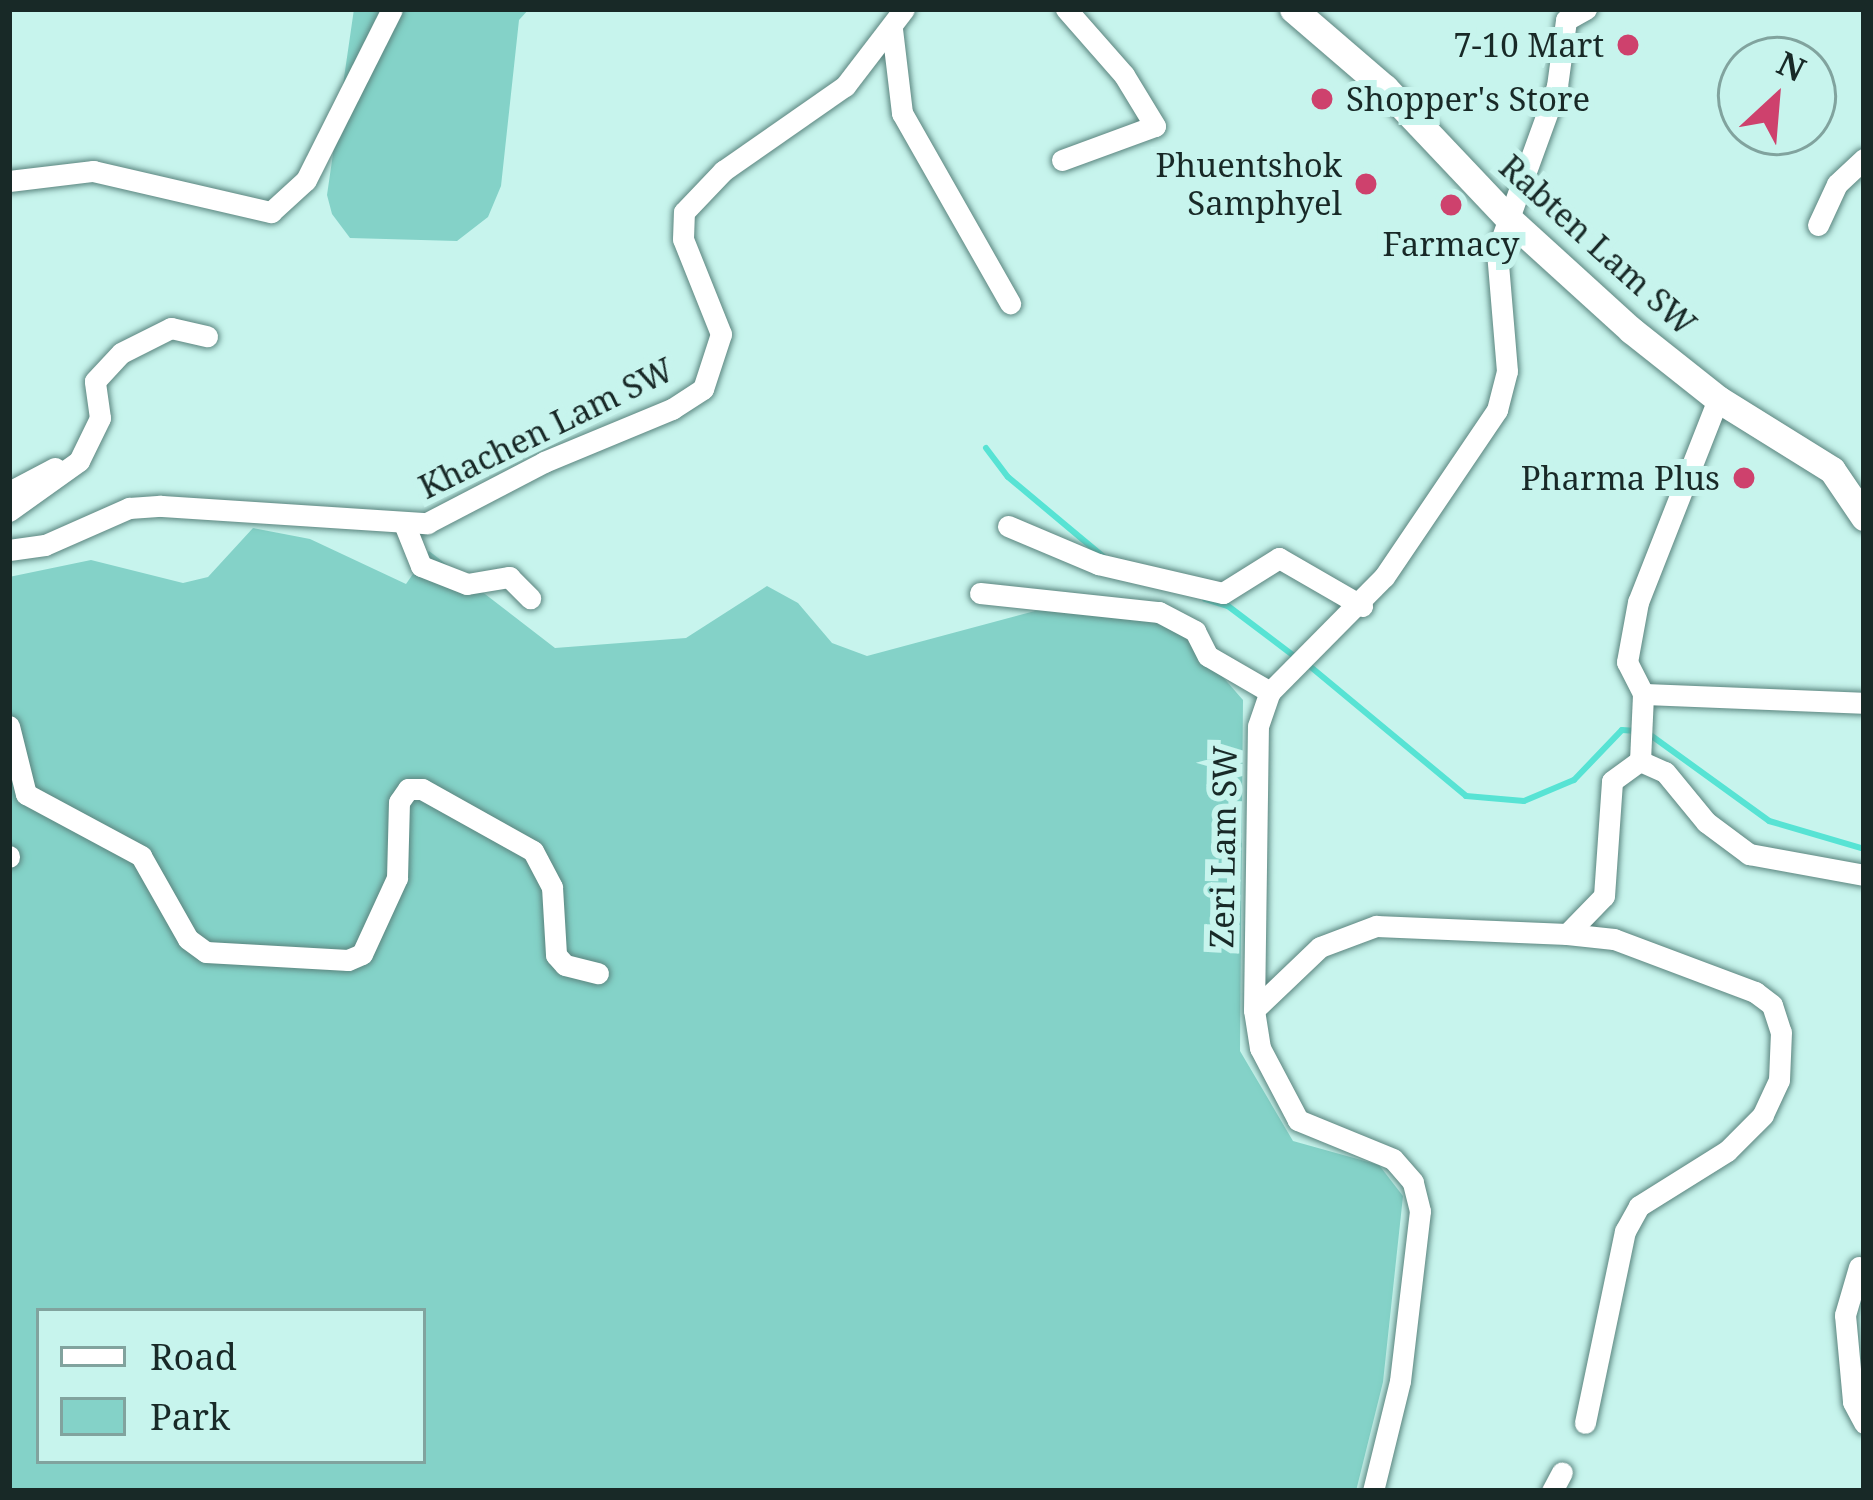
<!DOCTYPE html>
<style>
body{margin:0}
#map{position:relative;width:1873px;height:1500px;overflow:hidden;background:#c7f4ed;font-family:"Noto Serif",serif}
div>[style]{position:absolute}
.green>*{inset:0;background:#84d2c8}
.stream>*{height:6px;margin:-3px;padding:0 3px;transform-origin:3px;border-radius:3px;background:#57e3d4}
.roads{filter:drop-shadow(0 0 3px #5a847e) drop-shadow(0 0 3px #5a847e)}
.minor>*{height:21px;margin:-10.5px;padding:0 10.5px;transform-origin:10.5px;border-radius:10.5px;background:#fff}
.major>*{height:27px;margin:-13.5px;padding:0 13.5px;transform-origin:13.5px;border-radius:13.5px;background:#fff}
.dots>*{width:33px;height:33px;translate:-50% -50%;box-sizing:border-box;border:6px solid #c7f4ed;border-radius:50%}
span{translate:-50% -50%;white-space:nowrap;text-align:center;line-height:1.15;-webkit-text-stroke:12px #c7f4ed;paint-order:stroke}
.poi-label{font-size:33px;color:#182927}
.right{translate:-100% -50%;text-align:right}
.left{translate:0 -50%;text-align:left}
.street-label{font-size:33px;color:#182927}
.frame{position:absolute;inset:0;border:12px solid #182927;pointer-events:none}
.legend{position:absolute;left:36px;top:1308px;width:390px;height:156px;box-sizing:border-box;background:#c7f4ed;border:3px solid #81a39e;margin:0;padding:15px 21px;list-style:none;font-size:36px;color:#182927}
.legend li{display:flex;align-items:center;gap:24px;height:60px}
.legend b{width:60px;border:3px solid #81a39e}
.north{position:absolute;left:1717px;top:36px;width:120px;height:120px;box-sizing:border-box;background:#c7f4ed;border:3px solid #81a39e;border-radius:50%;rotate:26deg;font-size:33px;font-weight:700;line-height:48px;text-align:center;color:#182927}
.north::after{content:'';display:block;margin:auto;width:42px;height:54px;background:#ce416d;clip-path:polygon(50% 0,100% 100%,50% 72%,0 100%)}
</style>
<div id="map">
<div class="green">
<div style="clip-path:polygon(354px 9px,529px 9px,519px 20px,501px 186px,488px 217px,457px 241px,350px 238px,332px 214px,327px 195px)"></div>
<div style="clip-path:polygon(evenodd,253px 528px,310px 539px,406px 584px,429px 551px,555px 648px,686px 638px,767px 586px,798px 603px,832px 643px,867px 656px,1050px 607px,1087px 606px,1179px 627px,1243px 700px,1240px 1051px,1293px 1141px,1379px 1165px,1403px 1196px,1383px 1382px,1356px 1491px,9px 1491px,9px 577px,91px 560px,183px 583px,208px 577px,253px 528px,39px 1311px,423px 1311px,423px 1461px,39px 1461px,39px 1311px)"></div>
</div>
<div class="stream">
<div style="left:986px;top:448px;width:36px;rotate:53deg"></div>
<div style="left:1008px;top:477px;width:128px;rotate:39.9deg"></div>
<div style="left:1205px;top:599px;width:24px;rotate:17deg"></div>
<div style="left:1228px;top:606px;width:83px;rotate:37.1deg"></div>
<div style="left:1306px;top:663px;width:208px;rotate:39.7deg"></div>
<div style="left:1466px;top:796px;width:58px;rotate:4.9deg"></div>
<div style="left:1524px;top:801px;width:54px;rotate:-22.8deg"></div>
<div style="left:1574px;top:780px;width:69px;rotate:-46.2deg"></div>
<div style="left:1622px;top:730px;width:15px;rotate:4deg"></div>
<div style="left:1649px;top:734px;width:148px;rotate:35.9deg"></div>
<div style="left:1769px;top:821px;width:99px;rotate:16.4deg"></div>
</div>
<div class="roads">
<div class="minor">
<div style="left:892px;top:29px;width:85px;rotate:83.2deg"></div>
<div style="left:902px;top:113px;width:219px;rotate:60.4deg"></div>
<div style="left:1062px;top:160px;width:99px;rotate:-20.1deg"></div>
<div style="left:1155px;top:126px;width:60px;rotate:-121.3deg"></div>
<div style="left:1124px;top:75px;width:88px;rotate:-131.3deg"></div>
<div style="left:9px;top:181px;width:85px;rotate:-6.8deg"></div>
<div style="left:93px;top:171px;width:183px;rotate:13deg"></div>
<div style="left:271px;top:212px;width:47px;rotate:-42.4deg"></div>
<div style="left:306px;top:180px;width:191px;rotate:-63.3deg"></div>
<div style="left:1818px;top:225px;width:45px;rotate:-65.1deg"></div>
<div style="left:1837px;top:184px;width:37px;rotate:-43deg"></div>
<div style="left:1718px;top:399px;width:218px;rotate:111.5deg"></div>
<div style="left:1638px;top:602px;width:61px;rotate:100.4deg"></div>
<div style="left:1627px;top:662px;width:36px;rotate:63deg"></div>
<div style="left:1643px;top:694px;width:221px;rotate:2.3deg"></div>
<div style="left:9px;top:492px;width:52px;rotate:-27.6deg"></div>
<div style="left:9px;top:511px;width:86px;rotate:-35.5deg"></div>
<div style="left:79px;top:461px;width:48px;rotate:-64deg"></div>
<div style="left:100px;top:418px;width:37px;rotate:-98deg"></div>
<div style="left:95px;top:381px;width:38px;rotate:-47deg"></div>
<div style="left:121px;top:353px;width:56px;rotate:-26.6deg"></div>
<div style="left:171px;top:328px;width:37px;rotate:13deg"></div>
<div style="left:405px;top:526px;width:43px;rotate:68.2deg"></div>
<div style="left:421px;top:566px;width:49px;rotate:21.4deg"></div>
<div style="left:467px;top:584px;width:43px;rotate:-9.5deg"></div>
<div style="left:509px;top:577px;width:30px;rotate:45deg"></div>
<div style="left:1008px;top:526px;width:98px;rotate:22.9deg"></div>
<div style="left:1098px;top:564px;width:128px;rotate:13.1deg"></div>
<div style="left:1223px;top:593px;width:66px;rotate:-32deg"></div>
<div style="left:1279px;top:558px;width:96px;rotate:30deg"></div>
<div style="left:9px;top:550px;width:36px;rotate:-8deg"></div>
<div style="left:45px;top:545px;width:92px;rotate:-23.8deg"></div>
<div style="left:129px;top:508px;width:32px;rotate:-4deg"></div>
<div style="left:161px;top:506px;width:267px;rotate:3.7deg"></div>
<div style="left:427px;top:523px;width:132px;rotate:-27.5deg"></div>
<div style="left:544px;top:462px;width:139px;rotate:-22.5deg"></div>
<div style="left:672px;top:409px;width:37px;rotate:-33deg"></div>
<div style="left:703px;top:389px;width:58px;rotate:-71.9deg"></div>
<div style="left:721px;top:334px;width:102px;rotate:-111.8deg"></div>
<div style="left:683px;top:239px;width:27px;rotate:-88deg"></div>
<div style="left:684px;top:212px;width:57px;rotate:-46.4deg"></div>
<div style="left:723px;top:171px;width:149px;rotate:-34.9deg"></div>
<div style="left:845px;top:86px;width:97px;rotate:-52.5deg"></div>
<div style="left:980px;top:593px;width:180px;rotate:6.1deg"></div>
<div style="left:1159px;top:612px;width:41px;rotate:27.8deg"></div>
<div style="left:1195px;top:631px;width:28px;rotate:63deg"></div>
<div style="left:1208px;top:656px;width:72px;rotate:30.1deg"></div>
<div style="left:9px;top:726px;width:70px;rotate:76deg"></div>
<div style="left:26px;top:794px;width:131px;rotate:28.3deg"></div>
<div style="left:141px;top:856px;width:95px;rotate:60.5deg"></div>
<div style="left:188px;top:939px;width:22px;rotate:36deg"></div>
<div style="left:206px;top:952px;width:142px;rotate:3.2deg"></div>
<div style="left:348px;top:960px;width:15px;rotate:-23deg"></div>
<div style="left:362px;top:954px;width:84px;rotate:-65.3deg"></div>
<div style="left:397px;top:878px;width:76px;rotate:-88.5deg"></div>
<div style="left:399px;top:802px;width:16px;rotate:-55deg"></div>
<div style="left:408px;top:789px;width:14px"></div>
<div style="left:422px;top:789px;width:127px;rotate:29.2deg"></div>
<div style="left:533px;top:851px;width:41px;rotate:62.2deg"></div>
<div style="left:552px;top:887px;width:68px;rotate:86.6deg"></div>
<div style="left:556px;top:955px;width:13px;rotate:48deg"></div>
<div style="left:565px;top:965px;width:34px;rotate:14deg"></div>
<div style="left:1640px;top:761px;width:67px;rotate:-87.4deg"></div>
<div style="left:9px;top:856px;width:1px;rotate:90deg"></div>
<div style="left:1567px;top:934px;width:47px;rotate:6.1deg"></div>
<div style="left:1614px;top:939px;width:151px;rotate:20.6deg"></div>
<div style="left:1755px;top:992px;width:21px;rotate:37deg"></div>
<div style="left:1772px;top:1005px;width:28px;rotate:72deg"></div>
<div style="left:1781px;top:1032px;width:48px;rotate:92.4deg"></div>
<div style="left:1779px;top:1080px;width:38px;rotate:115deg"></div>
<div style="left:1763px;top:1115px;width:51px;rotate:135deg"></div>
<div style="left:1727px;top:1151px;width:104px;rotate:148deg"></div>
<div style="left:1639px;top:1206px;width:29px;rotate:119deg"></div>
<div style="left:1625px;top:1231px;width:196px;rotate:101.8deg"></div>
<div style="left:1254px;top:1010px;width:91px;rotate:-43.7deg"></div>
<div style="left:1320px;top:947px;width:60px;rotate:-20.6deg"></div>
<div style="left:1376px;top:926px;width:191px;rotate:2.4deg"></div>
<div style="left:1567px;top:934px;width:53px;rotate:-45.8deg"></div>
<div style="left:1604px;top:896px;width:115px;rotate:-86deg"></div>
<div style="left:1612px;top:781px;width:34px;rotate:-36deg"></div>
<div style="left:1640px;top:761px;width:27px;rotate:24deg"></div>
<div style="left:1665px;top:772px;width:65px;rotate:50.6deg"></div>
<div style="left:1706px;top:822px;width:54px;rotate:36.7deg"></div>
<div style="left:1749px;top:854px;width:117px;rotate:10.3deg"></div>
<div style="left:1859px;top:1267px;width:50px;rotate:106.3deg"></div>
<div style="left:1845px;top:1315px;width:87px;rotate:84.7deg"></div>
<div style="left:1853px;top:1402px;width:24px;rotate:62deg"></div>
<div style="left:1373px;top:1491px;width:113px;rotate:-76.2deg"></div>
<div style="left:1400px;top:1381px;width:171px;rotate:-83.3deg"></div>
<div style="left:1420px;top:1211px;width:30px;rotate:-104deg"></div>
<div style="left:1413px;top:1182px;width:30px;rotate:-131deg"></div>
<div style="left:1393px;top:1159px;width:103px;rotate:-157.7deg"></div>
<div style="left:1298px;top:1120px;width:81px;rotate:-117.8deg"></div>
<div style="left:1260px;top:1048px;width:38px;rotate:-99deg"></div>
<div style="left:1254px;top:1010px;width:284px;rotate:-89.2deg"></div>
<div style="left:1258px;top:726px;width:36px;rotate:-71deg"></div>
<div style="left:1270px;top:692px;width:162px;rotate:-45.3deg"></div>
<div style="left:1384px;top:577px;width:202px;rotate:-55.9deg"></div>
<div style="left:1497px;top:410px;width:40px;rotate:-75.6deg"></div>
<div style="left:1507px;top:371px;width:120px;rotate:-94.8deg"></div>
<div style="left:1497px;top:251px;width:176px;rotate:-70deg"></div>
<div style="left:1557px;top:86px;width:67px;rotate:-82.2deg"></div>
<div style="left:1566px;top:20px;width:23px;rotate:-29deg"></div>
<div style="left:1552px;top:1491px;width:21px;rotate:-62deg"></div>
</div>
<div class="major">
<div style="left:1293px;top:9px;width:121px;rotate:40.7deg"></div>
<div style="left:1385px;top:88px;width:180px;rotate:46.6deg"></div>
<div style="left:1509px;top:219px;width:165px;rotate:42.3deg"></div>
<div style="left:1631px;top:330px;width:111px;rotate:38.4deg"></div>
<div style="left:1718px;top:399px;width:134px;rotate:31.9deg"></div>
<div style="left:1832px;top:470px;width:57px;rotate:55.8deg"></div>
</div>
</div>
<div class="dots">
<div style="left:1628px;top:45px;background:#ce416d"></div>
<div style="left:1322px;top:99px;background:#ce416d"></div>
<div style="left:1366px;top:184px;background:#ce416d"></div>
<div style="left:1451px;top:205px;background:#ce416d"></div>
<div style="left:1744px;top:478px;background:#ce416d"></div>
</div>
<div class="poi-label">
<span class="right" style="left:1604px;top:45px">7-10 Mart</span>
<span class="left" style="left:1346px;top:99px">Shopper's Store</span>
<span class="right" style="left:1342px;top:184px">Phuentshok<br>Samphyel</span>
<span style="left:1451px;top:244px">Farmacy</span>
<span class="right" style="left:1720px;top:478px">Pharma Plus</span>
</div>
<div class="street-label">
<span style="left:1598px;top:245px;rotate:42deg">Rabten Lam SW</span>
<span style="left:546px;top:428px;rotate:-26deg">Khachen Lam SW</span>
<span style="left:1223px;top:847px;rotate:-89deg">Zeri Lam SW</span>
</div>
<div class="frame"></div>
<ul class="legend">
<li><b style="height:15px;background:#fff"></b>Road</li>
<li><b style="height:33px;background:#84d2c8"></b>Park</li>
</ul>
<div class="north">N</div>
</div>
